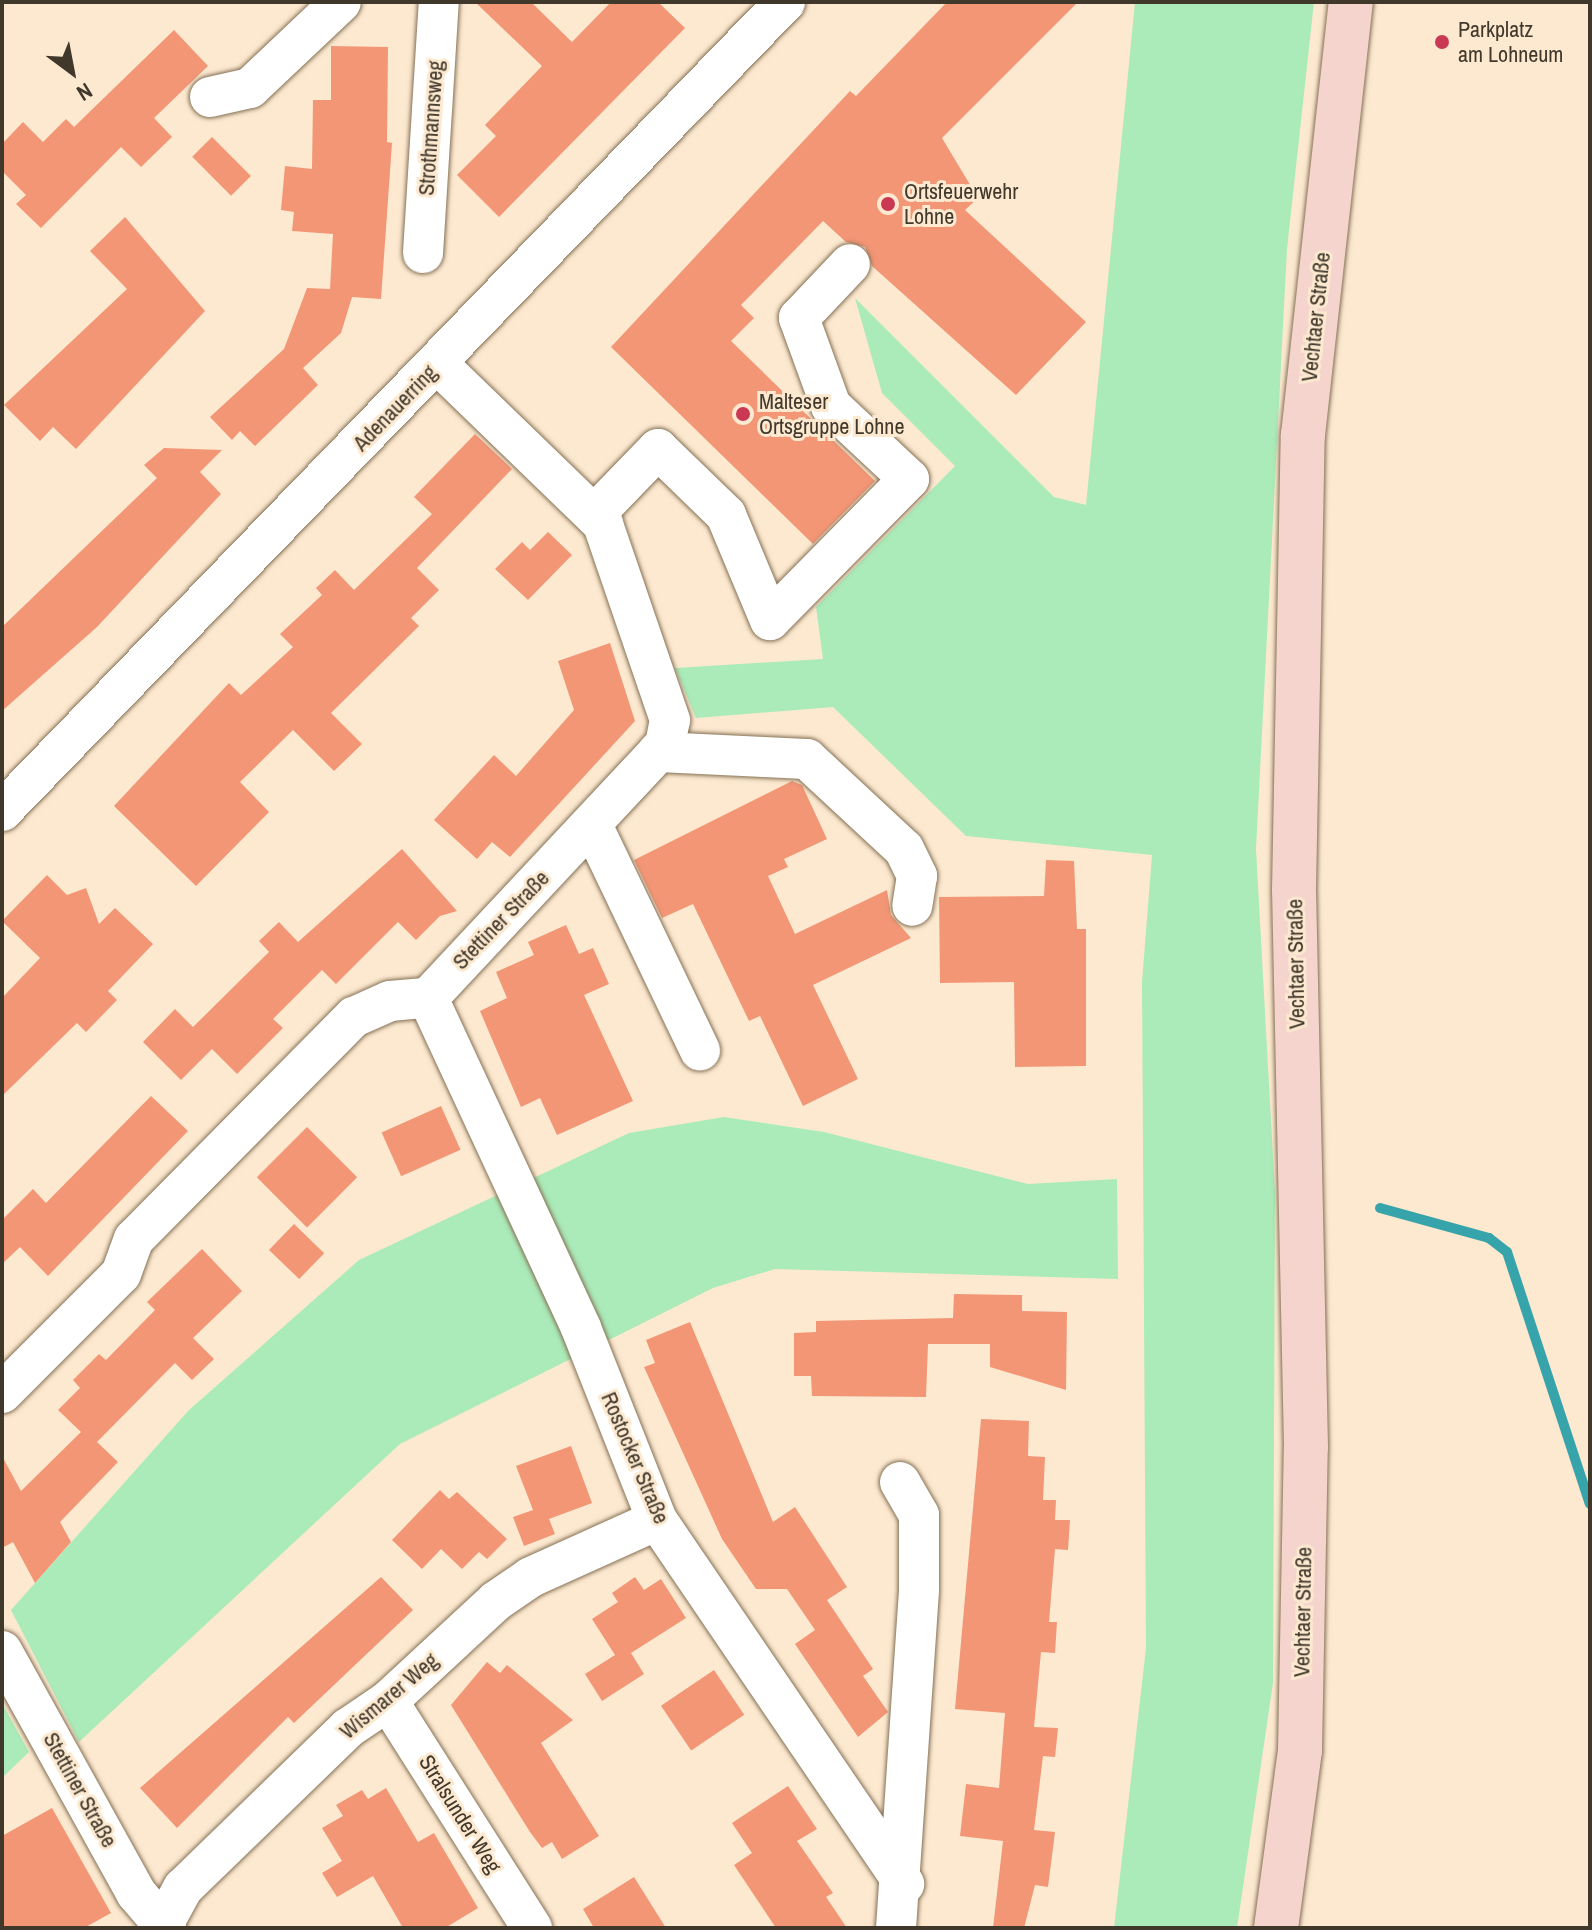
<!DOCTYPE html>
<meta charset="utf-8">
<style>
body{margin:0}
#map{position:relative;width:1592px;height:1930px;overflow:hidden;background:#fce9d0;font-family:"Archivo Narrow",sans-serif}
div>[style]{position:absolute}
.green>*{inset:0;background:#aaebb9}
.stream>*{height:10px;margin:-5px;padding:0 5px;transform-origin:5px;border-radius:5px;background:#37a3aa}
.building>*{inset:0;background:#f29676;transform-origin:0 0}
.roads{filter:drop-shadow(0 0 2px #857155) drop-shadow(0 0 2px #857155)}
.minor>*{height:40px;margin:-20px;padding:0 20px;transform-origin:20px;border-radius:20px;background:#fff}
.major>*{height:44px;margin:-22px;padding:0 22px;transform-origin:22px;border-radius:22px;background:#f4d4cc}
.dots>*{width:22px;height:22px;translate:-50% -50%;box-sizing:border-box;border:4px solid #fce9d0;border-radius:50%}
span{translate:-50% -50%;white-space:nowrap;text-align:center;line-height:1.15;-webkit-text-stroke:6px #fce9d0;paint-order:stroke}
.poi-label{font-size:22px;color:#41382c}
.left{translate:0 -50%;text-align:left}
.street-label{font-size:22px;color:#41382c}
.frame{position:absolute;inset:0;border:4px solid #41382c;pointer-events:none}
.north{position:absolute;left:32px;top:32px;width:80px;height:80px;-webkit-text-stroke:6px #fce9d0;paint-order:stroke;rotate:148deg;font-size:22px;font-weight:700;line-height:32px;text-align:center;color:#41382c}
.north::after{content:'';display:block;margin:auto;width:28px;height:36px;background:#41382c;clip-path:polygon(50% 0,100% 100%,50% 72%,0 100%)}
</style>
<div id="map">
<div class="green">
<div style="clip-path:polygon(1135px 2px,1314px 2px,1287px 249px,1256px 849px,1275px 1193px,1273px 1683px,1237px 1928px,1114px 1928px,1146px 1648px,1142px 982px,1152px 855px,966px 836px,833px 707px,696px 718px,675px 668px,823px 659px,816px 607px,955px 466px,882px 393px,855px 298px,1054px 497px,1086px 505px)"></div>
<div style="clip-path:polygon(724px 1117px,824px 1132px,1028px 1184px,1117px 1179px,1118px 1279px,775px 1269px,713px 1288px,400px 1444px,79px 1742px,11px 1610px,189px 1410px,359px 1260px,629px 1133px)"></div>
<div style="clip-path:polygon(2px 1703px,29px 1752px,2px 1778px)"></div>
</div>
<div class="stream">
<div style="left:1380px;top:1208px;width:113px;rotate:15.4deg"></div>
<div style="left:1489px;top:1238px;width:23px;rotate:38deg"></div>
<div style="left:1507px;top:1252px;width:265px;rotate:71.8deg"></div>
</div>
<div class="building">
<div style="clip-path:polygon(475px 2px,531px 2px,572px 42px,611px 2px,658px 2px,685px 28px,499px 217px,457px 175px,496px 136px,485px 125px,542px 66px)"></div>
<div style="clip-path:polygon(947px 2px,1078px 2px,942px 138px,978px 198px,965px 210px,1086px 322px,1016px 395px,872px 266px,865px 247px,846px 242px,823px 221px,741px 305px,754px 318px,731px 341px,875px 481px,813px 544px,611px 347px,850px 91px,856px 96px)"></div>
<div style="clip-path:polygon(174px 30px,208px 66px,154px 118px,172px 137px,141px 167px,121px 147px,41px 228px,16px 204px,26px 195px,2px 171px,2px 144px,23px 122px,43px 142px,66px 119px,74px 127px)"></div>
<div style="clip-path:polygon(331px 46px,388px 47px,387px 142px,392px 143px,381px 299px,352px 297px,341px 333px,303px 368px,318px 385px,255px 446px,240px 431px,232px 440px,210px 417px,284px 349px,307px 288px,330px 289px,333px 234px,292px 231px,294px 212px,281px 210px,285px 166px,312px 169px,313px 100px,331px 100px)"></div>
<div style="left:212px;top:137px;width:55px;height:28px;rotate:45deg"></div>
<div style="clip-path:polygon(125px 217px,205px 311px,76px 449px,53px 427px,40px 441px,4px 405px,127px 289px,90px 251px)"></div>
<div style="clip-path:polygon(475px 434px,512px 469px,417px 568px,439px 590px,411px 618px,419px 626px,331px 713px,362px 744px,334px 771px,293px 730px,240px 782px,269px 812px,196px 886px,114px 806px,229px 683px,241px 695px,293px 647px,280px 634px,322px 595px,316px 588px,335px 570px,354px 590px,432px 514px,414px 497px)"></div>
<div style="clip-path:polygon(164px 448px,222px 450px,200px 472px,221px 494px,97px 627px,2px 711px,2px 627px,157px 478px,144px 465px)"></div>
<div style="clip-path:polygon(548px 532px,572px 555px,528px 600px,495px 569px,522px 542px,530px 550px)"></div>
<div style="clip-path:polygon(610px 643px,635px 721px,510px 857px,492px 842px,477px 859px,434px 820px,494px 755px,516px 776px,574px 710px,558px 661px)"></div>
<div style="clip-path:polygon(792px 781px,802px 785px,827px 839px,784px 859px,788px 867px,768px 876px,795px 934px,887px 890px,891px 915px,911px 938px,813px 985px,858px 1079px,803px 1106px,760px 1016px,749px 1021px,693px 904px,662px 918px,634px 860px)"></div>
<div style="clip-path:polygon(402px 849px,457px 911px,440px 916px,416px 940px,398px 922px,336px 984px,322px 970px,273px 1019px,283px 1028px,237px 1074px,212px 1049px,181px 1080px,143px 1042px,175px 1009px,193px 1027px,269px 952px,259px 941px,279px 922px,298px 942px)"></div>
<div style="clip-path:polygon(1046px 860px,1074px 861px,1077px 929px,1086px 929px,1086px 1066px,1015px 1067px,1014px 982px,940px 983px,939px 897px,1044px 896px)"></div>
<div style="clip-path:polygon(47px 875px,67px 895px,86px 888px,99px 924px,115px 908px,153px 944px,108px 991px,117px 1000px,86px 1032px,77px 1023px,2px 1096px,2px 998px,40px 958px,2px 921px)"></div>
<div style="clip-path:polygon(566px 925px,579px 954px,593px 948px,609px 984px,584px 995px,633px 1101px,557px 1135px,540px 1098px,521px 1107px,480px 1011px,507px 998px,496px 972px,534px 955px,528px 942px)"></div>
<div style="clip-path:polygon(151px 1096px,188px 1131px,48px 1276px,20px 1247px,2px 1264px,2px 1220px,33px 1189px,46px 1203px)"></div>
<div style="left:441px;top:1106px;width:48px;height:65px;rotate:66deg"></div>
<div style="left:307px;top:1127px;width:71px;height:71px;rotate:45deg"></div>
<div style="left:294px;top:1224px;width:42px;height:36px;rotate:44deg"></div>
<div style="clip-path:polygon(202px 1249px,242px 1291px,193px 1338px,214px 1359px,192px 1380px,175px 1363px,97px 1442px,118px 1462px,60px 1522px,71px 1542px,35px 1583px,13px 1542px,2px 1548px,2px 1456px,21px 1491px,81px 1432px,58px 1410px,80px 1388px,73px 1380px,99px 1354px,106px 1360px,155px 1310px,147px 1302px)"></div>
<div style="clip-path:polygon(954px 1294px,1022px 1295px,1022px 1311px,1067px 1312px,1066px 1390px,990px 1367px,990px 1344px,928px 1344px,926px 1397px,812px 1396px,811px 1376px,794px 1376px,794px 1333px,816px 1332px,816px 1321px,953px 1318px)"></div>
<div style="clip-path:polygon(690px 1322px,773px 1522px,795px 1507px,847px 1587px,827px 1600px,873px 1669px,863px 1676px,888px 1712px,858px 1737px,795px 1644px,815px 1630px,787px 1589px,756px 1589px,722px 1539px,644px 1367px,655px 1363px,646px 1340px)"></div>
<div style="clip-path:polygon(981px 1419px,1029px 1421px,1028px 1456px,1045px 1457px,1043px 1500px,1056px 1500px,1055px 1520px,1070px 1520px,1068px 1550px,1055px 1549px,1049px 1622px,1057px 1622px,1055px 1653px,1041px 1652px,1034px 1727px,1058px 1728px,1055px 1757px,1043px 1756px,1034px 1830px,1055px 1832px,1048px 1887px,1035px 1885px,1024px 1928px,993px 1928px,1003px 1841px,960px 1836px,966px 1784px,999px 1788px,1005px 1713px,955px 1709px)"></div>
<div style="clip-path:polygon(571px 1446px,592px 1503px,549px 1519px,555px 1534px,524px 1546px,513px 1517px,533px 1510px,516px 1466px)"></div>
<div style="clip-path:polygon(440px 1490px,449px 1499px,457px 1492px,507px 1539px,487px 1559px,479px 1552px,462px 1569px,441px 1549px,422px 1569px,392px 1540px)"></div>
<div style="clip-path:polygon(381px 1577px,413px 1610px,294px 1723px,288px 1717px,177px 1828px,140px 1788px)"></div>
<div style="clip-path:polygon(635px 1577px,644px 1590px,661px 1579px,686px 1618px,631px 1653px,644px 1674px,602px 1701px,585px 1674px,615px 1655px,592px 1619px,618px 1602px,612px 1593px)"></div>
<div style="clip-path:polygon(487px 1662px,500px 1673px,507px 1665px,573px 1720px,541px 1743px,599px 1836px,562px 1859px,552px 1842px,542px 1848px,530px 1832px,451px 1705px)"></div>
<div style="left:714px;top:1670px;width:54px;height:64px;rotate:56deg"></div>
<div style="clip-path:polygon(788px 1786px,817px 1829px,797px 1841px,833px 1893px,826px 1897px,847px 1928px,776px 1928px,734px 1865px,752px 1853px,732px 1823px)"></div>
<div style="clip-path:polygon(386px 1788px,418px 1842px,434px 1833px,478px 1908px,445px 1928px,403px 1928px,373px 1876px,337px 1897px,322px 1873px,342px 1861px,322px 1828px,343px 1816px,336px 1805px,362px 1790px,368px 1799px)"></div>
<div style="clip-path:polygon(52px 1808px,111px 1913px,84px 1928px,2px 1928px,2px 1836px)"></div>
<div style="clip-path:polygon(634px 1877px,666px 1928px,594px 1928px,583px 1909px)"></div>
</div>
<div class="roads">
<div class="minor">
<div style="left:210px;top:97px;width:41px;rotate:-12.7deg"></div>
<div style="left:250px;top:88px;width:125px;rotate:-43.4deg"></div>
<div style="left:423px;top:253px;width:252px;rotate:-86.4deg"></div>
<div style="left:594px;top:515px;width:92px;rotate:-45.9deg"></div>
<div style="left:658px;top:449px;width:95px;rotate:44.1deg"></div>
<div style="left:726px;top:515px;width:114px;rotate:67.3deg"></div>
<div style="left:770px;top:620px;width:198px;rotate:-45.4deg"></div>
<div style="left:909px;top:479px;width:107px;rotate:-136.9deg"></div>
<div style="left:831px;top:406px;width:94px;rotate:-110deg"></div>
<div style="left:799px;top:318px;width:74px;rotate:-46.6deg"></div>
<div style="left:658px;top:752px;width:149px;rotate:2.7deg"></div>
<div style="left:807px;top:759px;width:132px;rotate:42.9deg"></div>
<div style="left:904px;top:849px;width:30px;rotate:64deg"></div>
<div style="left:917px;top:876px;width:30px;rotate:99deg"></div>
<div style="left:2px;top:811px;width:1126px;rotate:-45.94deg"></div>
<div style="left:592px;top:825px;width:250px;rotate:64.4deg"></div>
<div style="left:428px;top:998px;width:364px;rotate:65.1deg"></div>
<div style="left:581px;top:1328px;width:206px;rotate:68.4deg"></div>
<div style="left:657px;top:1520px;width:440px;rotate:55.8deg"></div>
<div style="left:2px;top:1393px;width:168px;rotate:-45deg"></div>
<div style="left:121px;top:1274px;width:37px;rotate:-70deg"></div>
<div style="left:134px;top:1239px;width:313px;rotate:-45.3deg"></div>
<div style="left:354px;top:1017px;width:39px;rotate:-24deg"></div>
<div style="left:390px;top:1001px;width:38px;rotate:-5deg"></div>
<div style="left:428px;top:998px;width:347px;rotate:-46.9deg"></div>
<div style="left:665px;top:745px;width:25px;rotate:-79deg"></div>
<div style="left:670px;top:720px;width:207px;rotate:-108.9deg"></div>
<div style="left:603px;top:524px;width:230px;rotate:-135.9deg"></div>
<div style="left:2px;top:1651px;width:277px;rotate:61deg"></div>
<div style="left:136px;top:1893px;width:46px;rotate:49.4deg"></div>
<div style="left:388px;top:1701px;width:269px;rotate:57.6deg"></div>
<div style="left:161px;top:1928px;width:46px;rotate:-61.2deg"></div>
<div style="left:183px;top:1888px;width:230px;rotate:-44.1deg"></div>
<div style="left:348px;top:1728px;width:48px;rotate:-34deg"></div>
<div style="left:388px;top:1701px;width:147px;rotate:-42.8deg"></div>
<div style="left:496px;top:1601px;width:42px;rotate:-34.4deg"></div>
<div style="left:531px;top:1577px;width:138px;rotate:-24.3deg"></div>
<div style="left:896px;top:1928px;width:340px;rotate:-86.1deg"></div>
<div style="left:919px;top:1589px;width:74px;rotate:-90deg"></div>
<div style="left:919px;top:1515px;width:38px;rotate:-120deg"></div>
</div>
<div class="major">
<div style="left:1276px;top:1928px;width:180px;rotate:-82.3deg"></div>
<div style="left:1300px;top:1750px;width:303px;rotate:-88.9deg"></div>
<div style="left:1306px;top:1447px;width:557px;rotate:-91.23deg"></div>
<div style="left:1294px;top:890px;width:455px;rotate:-88.9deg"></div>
<div style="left:1303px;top:435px;width:436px;rotate:-83.7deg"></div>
</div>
</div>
<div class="dots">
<div style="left:1442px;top:42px;background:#ca3953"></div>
<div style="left:888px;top:204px;background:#ca3953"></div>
<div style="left:743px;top:414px;background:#ca3953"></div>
</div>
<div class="poi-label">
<span class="left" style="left:1458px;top:42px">Parkplatz<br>am Lohneum</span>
<span class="left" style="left:904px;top:204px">Ortsfeuerwehr<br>Lohne</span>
<span class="left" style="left:759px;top:414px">Malteser<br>Ortsgruppe Lohne</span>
</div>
<div class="street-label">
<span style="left:431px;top:128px;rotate:-86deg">Strothmannsweg</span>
<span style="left:1316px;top:317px;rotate:-84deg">Vechtaer Straße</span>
<span style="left:395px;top:408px;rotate:-46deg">Adenauerring</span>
<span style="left:501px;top:920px;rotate:-46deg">Stettiner Straße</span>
<span style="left:1296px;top:964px;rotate:-91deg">Vechtaer Straße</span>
<span style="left:635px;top:1458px;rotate:67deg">Rostocker Straße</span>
<span style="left:1303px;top:1612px;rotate:-89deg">Vechtaer Straße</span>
<span style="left:389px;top:1696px;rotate:-40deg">Wismarer Weg</span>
<span style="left:80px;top:1790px;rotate:61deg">Stettiner Straße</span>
<span style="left:460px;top:1814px;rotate:58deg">Stralsunder Weg</span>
</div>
<div class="frame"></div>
<div class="north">N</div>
</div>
